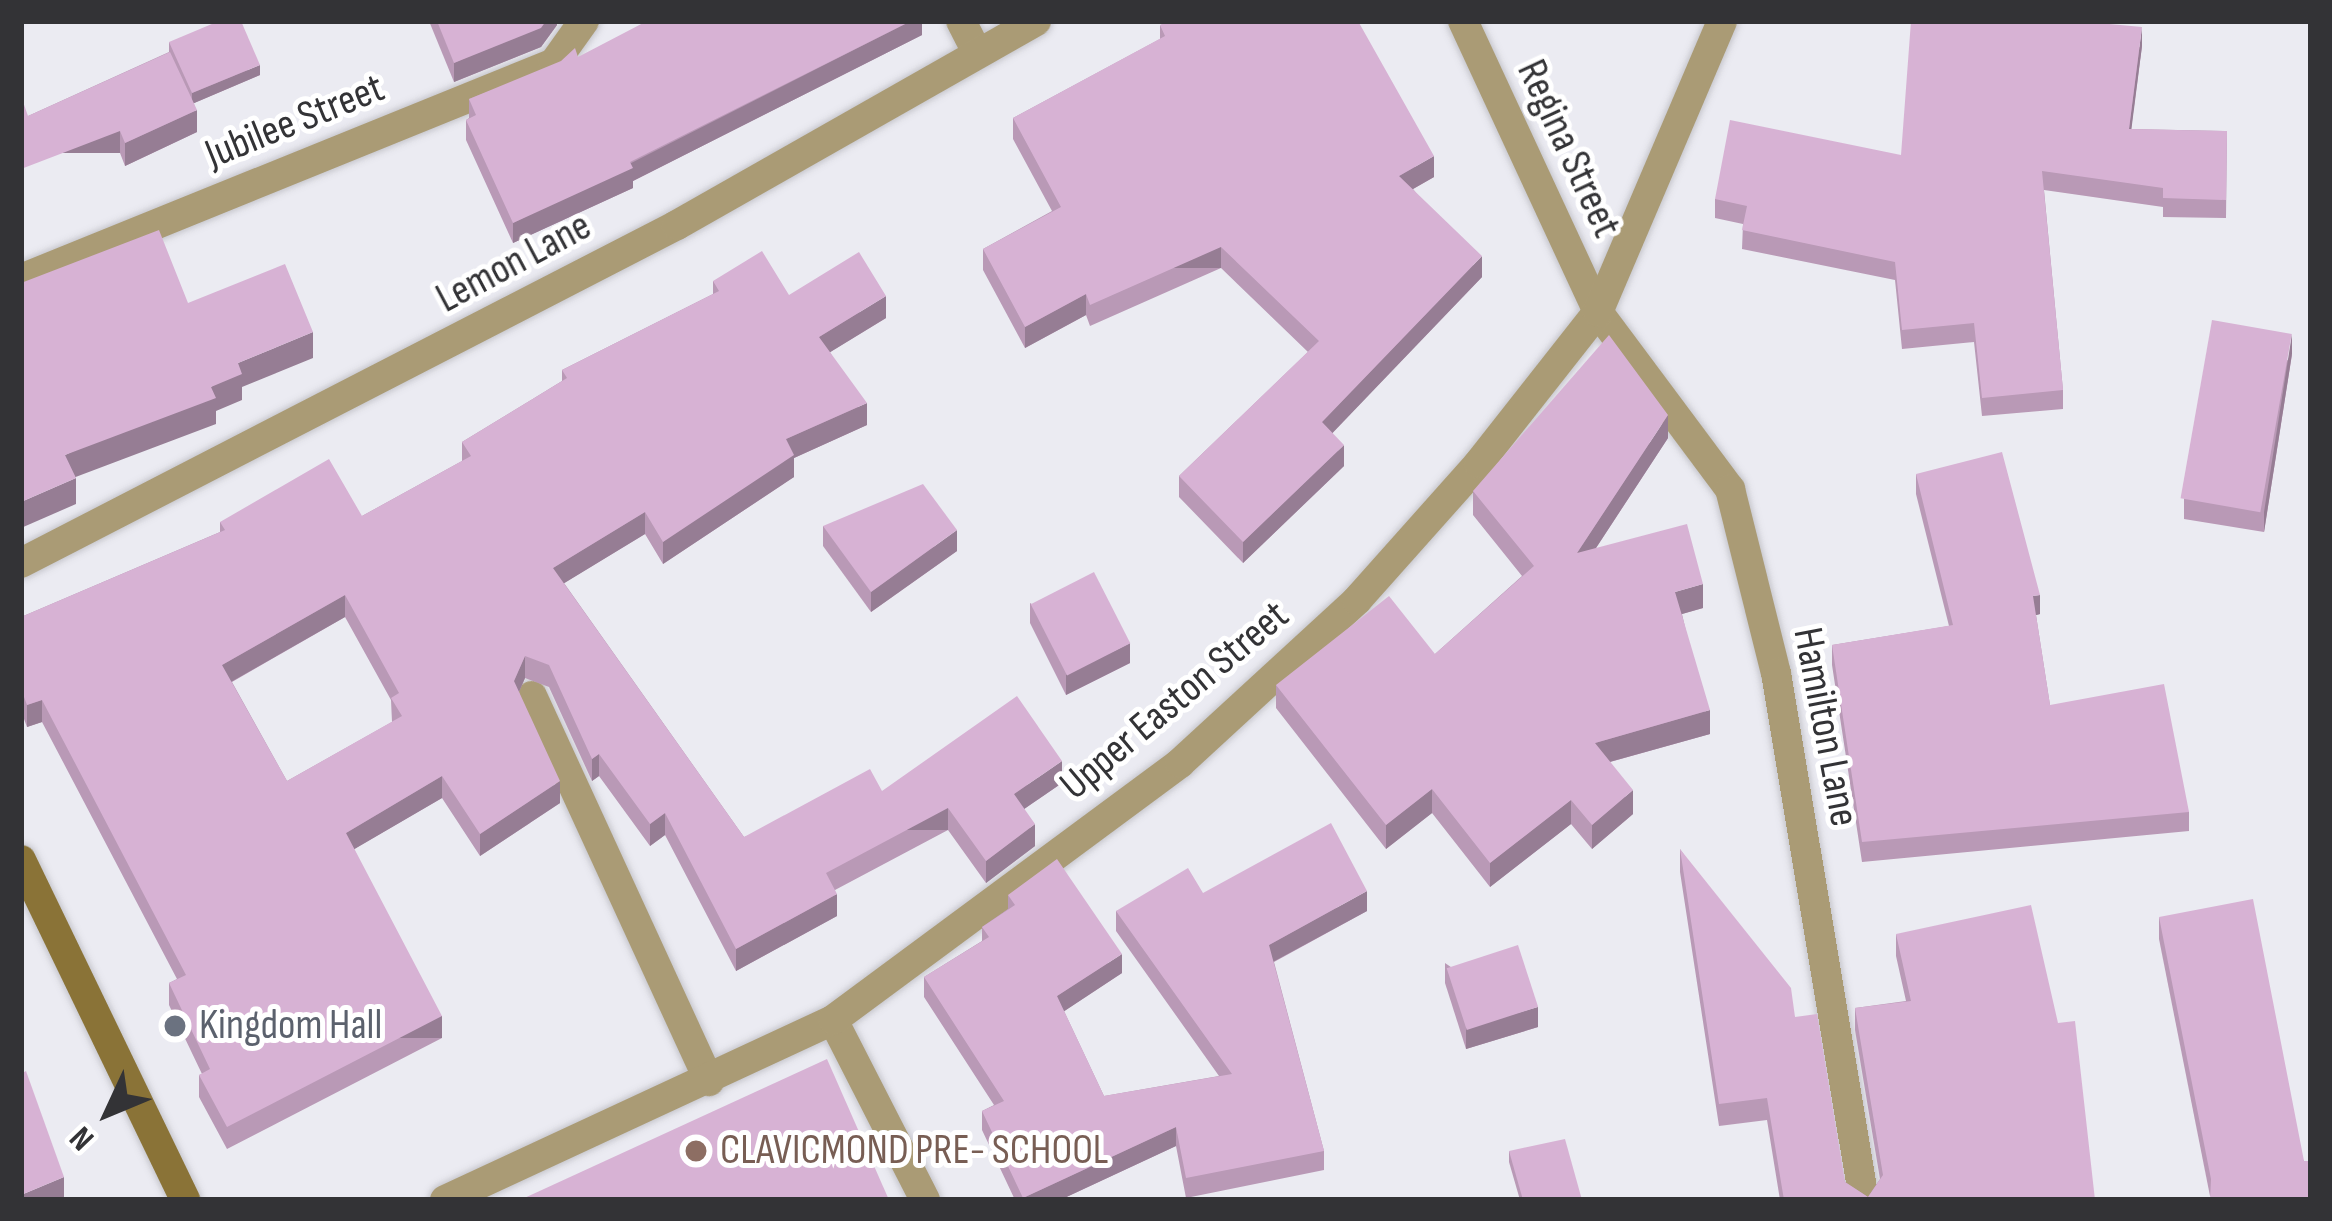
<!DOCTYPE html>
<style>
body{margin:0}
#map{position:relative;width:2332px;height:1221px;overflow:hidden;background:#ebebf2;font-family:"Sofia Sans Condensed",sans-serif}
div>[style]{position:absolute}
.roads{filter:drop-shadow(0 0 3px #c6c6cc) drop-shadow(0 0 3px #c6c6cc)}
.street>*{height:30px;margin:-15px;padding:0 15px;transform-origin:15px;border-radius:15px;background:#aa9b75}
.secondary>*{height:30px;margin:-15px;padding:0 15px;transform-origin:15px;border-radius:15px;background:#8a7337}
.wall>*{inset:0;background:#b999b6}
.shaded-wall>*{inset:0;background:#967d94;transform-origin:0 0}
.building>*{inset:0;background:#d7b2d4;transform-origin:0 0}
.dots>*{width:33px;height:33px;translate:-50% -50%;box-sizing:border-box;border:6px solid #fff;border-radius:50%}
span{translate:-50% -50%;white-space:nowrap;text-align:center;line-height:1.15;-webkit-text-stroke:10px #fff;paint-order:stroke}
.street-label{font-size:42px;color:#333336}
.worship-label{font-size:42px;color:#5b616d}
.left{translate:0 -50%;text-align:left}
.education-label{font-size:42px;color:#785e54}
.frame{position:absolute;inset:0;border:24px solid #333336;pointer-events:none}
.north{position:absolute;left:48px;top:1053px;width:120px;height:120px;-webkit-text-stroke:9px #fff;paint-order:stroke;rotate:226deg;font-size:33px;font-weight:700;line-height:48px;text-align:center;color:#333336}
.north::after{content:'';display:block;margin:auto;width:42px;height:54px;background:#333336;clip-path:polygon(50% 0,100% 100%,50% 72%,0 100%)}
</style>
<div id="map">
<div class="roads">
<div class="street">
<div style="left:961px;top:21px;width:35px;rotate:63deg"></div>
<div style="left:1463px;top:21px;width:321px;rotate:65.1deg"></div>
<div style="left:1598px;top:312px;width:221px;rotate:53.3deg"></div>
<div style="left:1730px;top:489px;width:190px;rotate:76deg"></div>
<div style="left:1776px;top:673px;width:534px;rotate:80.52deg"></div>
<div style="left:21px;top:279px;width:575px;rotate:-22.06deg"></div>
<div style="left:554px;top:63px;width:52px;rotate:-54.5deg"></div>
<div style="left:21px;top:563px;width:738px;rotate:-27.26deg"></div>
<div style="left:677px;top:225px;width:413px;rotate:-29.6deg"></div>
<div style="left:532px;top:696px;width:424px;rotate:65.3deg"></div>
<div style="left:833px;top:1020px;width:202px;rotate:62.9deg"></div>
<div style="left:445px;top:1200px;width:428px;rotate:-24.9deg"></div>
<div style="left:833px;top:1020px;width:432px;rotate:-36.5deg"></div>
<div style="left:1180px;top:763px;width:241px;rotate:-42.6deg"></div>
<div style="left:1357px;top:600px;width:183px;rotate:-48.3deg"></div>
<div style="left:1479px;top:463px;width:192px;rotate:-51.8deg"></div>
<div style="left:1598px;top:312px;width:316px;rotate:-66.9deg"></div>
</div>
<div class="secondary">
<div style="left:21px;top:860px;width:377px;rotate:64.2deg"></div>
</div>
</div>
<div class="wall">
<div style="clip-path:polygon(429px 21px,557px 21px,557px 25px,541px 47px,454px 82px)"></div>
<div style="clip-path:polygon(922px 21px,922px 35px,633px 181px,633px 188px,513px 243px,466px 140px,466px 120px,469px 118px,469px 99px,578px 57px)"></div>
<div style="clip-path:polygon(1160px 25px,1434px 177px,1413px 189px,1482px 277px,1332px 433px,1344px 466px,1243px 563px,1179px 497px,1179px 476px,1308px 352px,1221px 268px,1090px 326px,1086px 315px,1025px 348px,983px 270px,983px 249px,1052px 211px,1013px 139px,1013px 118px,1160px 39px)"></div>
<div style="clip-path:polygon(169px 42px,260px 75px,194px 103px,197px 132px,125px 166px,120px 153px,28px 116px,169px 52px)"></div>
<div style="clip-path:polygon(2142px 46px,2131px 129px,2227px 131px,2226px 218px,2163px 217px,2163px 207px,2044px 190px,2063px 390px,2063px 409px,1982px 416px,1974px 342px,1902px 349px,1895px 280px,1742px 249px,1743px 224px,1715px 218px,1715px 199px,1901px 155px)"></div>
<div style="clip-path:polygon(evenodd,713px 281px,886px 318px,830px 352px,867px 425px,794px 458px,794px 477px,663px 564px,645px 534px,564px 583px,744px 837px,882px 791px,1062px 783px,1024px 809px,1035px 846px,986px 883px,948px 830px,835px 890px,837px 916px,736px 971px,665px 835px,650px 846px,599px 776px,592px 781px,549px 687px,525px 678px,519px 692px,560px 803px,480px 856px,442px 798px,354px 849px,442px 1038px,227px 1149px,199px 1097px,199px 1075px,202px 1074px,169px 1005px,169px 983px,177px 979px,42px 722px,27px 727px,21px 711px,21px 617px,220px 532px,220px 522px,362px 516px,462px 461px,462px 442px,562px 381px,562px 370px,713px 294px,713px 281px,345px 617px,391px 700px,392px 722px,287px 781px,232px 682px,345px 617px)"></div>
<div style="clip-path:polygon(2292px 354px,2264px 532px,2184px 519px,2184px 499px)"></div>
<div style="clip-path:polygon(1668px 438px,1596px 548px,1703px 608px,1682px 614px,1710px 734px,1610px 762px,1633px 814px,1592px 849px,1571px 824px,1490px 887px,1432px 813px,1386px 849px,1276px 708px,1276px 685px,1435px 654px,1522px 576px,1473px 515px,1473px 491px)"></div>
<div style="clip-path:polygon(1916px 474px,2040px 614px,2036px 615px,2050px 705px,2189px 812px,2189px 831px,1862px 862px,1832px 665px,1832px 645px,1949px 626px,1916px 494px)"></div>
<div style="clip-path:polygon(823px 526px,957px 551px,871px 612px,823px 546px)"></div>
<div style="clip-path:polygon(1030px 603px,1130px 663px,1066px 695px,1030px 623px)"></div>
<div style="clip-path:polygon(1680px 849px,1795px 1017px,1845px 1182px,1868px 1197px,1880px 1179px,1855px 1030px,1855px 1008px,1906px 1001px,1896px 956px,1896px 934px,2095px 1200px,1780px 1200px,1767px 1120px,1719px 1126px,1680px 872px)"></div>
<div style="clip-path:polygon(1203px 893px,1367px 911px,1274px 962px,1324px 1151px,1324px 1170px,1186px 1198px,1176px 1146px,1060px 1200px,1015px 1200px,982px 1130px,982px 1111px,994px 1105px,924px 997px,924px 977px,982px 941px,982px 927px,1008px 909px,1008px 895px,1122px 973px,1064px 1011px,1104px 1096px,1219px 1076px,1116px 931px,1116px 911px)"></div>
<div style="clip-path:polygon(2159px 917px,2304px 1161px,2210px 1196px,2159px 939px)"></div>
<div style="clip-path:polygon(1445px 963px,1538px 1027px,1466px 1049px,1445px 983px)"></div>
<div style="clip-path:polygon(1509px 1151px,1582px 1200px,1520px 1200px,1509px 1162px)"></div>
</div>
<div class="shaded-wall">
<div style="clip-path:polygon(546px 21px,557px 21px,557px 25px,541px 47px,454px 82px,454px 63px)"></div>
<div style="clip-path:polygon(911px 21px,922px 21px,922px 35px,633px 181px,633px 188px,513px 243px,513px 223px)"></div>
<div style="clip-path:polygon(2142px 27px,2142px 46px,2129px 148px,2129px 129px)"></div>
<div style="clip-path:polygon(260px 65px,260px 75px,192px 104px,192px 93px)"></div>
<div style="clip-path:polygon(197px 110px,197px 132px,125px 166px,125px 143px)"></div>
<div style="left:120px;top:131px;width:22px;height:106px;rotate:90deg"></div>
<div style="clip-path:polygon(1434px 156px,1434px 177px,1399px 197px,1399px 176px)"></div>
<div style="left:1221px;top:247px;width:21px;height:143px;rotate:90deg"></div>
<div style="clip-path:polygon(1482px 256px,1482px 277px,1322px 444px,1322px 422px)"></div>
<div style="clip-path:polygon(1086px 294px,1086px 315px,1025px 348px,1025px 327px)"></div>
<div style="clip-path:polygon(886px 296px,886px 318px,819px 359px,819px 337px)"></div>
<div style="clip-path:polygon(313px 332px,313px 358px,242px 387px,242px 400px,216px 411px,216px 424px,65px 481px,65px 455px,211px 387px,238px 363px)"></div>
<div style="clip-path:polygon(2292px 334px,2292px 354px,2264px 532px,2264px 512px)"></div>
<div style="clip-path:polygon(867px 403px,867px 425px,794px 458px,794px 477px,663px 564px,663px 542px,786px 439px)"></div>
<div style="clip-path:polygon(1668px 415px,1668px 438px,1577px 577px,1577px 553px)"></div>
<div style="clip-path:polygon(1344px 445px,1344px 466px,1243px 563px,1243px 542px)"></div>
<div style="clip-path:polygon(76px 478px,76px 504px,21px 528px,21px 502px)"></div>
<div style="clip-path:polygon(645px 512px,645px 534px,553px 590px,553px 568px)"></div>
<div style="clip-path:polygon(957px 530px,957px 551px,871px 612px,871px 592px)"></div>
<div style="clip-path:polygon(1703px 584px,1703px 608px,1675px 616px,1675px 592px)"></div>
<div style="clip-path:polygon(345px 595px,345px 617px,222px 687px,222px 665px)"></div>
<div style="clip-path:polygon(2040px 595px,2040px 614px,2033px 616px,2033px 596px)"></div>
<div style="clip-path:polygon(1130px 643px,1130px 663px,1066px 695px,1066px 675px)"></div>
<div style="clip-path:polygon(525px 656px,525px 678px,514px 703px,514px 681px)"></div>
<div style="clip-path:polygon(42px 700px,42px 722px,27px 727px,27px 705px)"></div>
<div style="clip-path:polygon(1710px 710px,1710px 734px,1595px 766px,1595px 743px)"></div>
<div style="clip-path:polygon(599px 754px,599px 776px,592px 781px,592px 759px)"></div>
<div style="clip-path:polygon(1062px 761px,1062px 783px,1014px 816px,1014px 794px)"></div>
<div style="clip-path:polygon(442px 776px,442px 798px,346px 854px,346px 833px)"></div>
<div style="clip-path:polygon(560px 781px,560px 803px,480px 856px,480px 834px)"></div>
<div style="clip-path:polygon(1432px 789px,1432px 813px,1386px 849px,1386px 825px)"></div>
<div style="clip-path:polygon(1633px 790px,1633px 814px,1592px 849px,1592px 825px)"></div>
<div style="clip-path:polygon(1571px 800px,1571px 824px,1490px 887px,1490px 863px)"></div>
<div style="left:948px;top:808px;width:22px;height:138px;rotate:90deg"></div>
<div style="clip-path:polygon(665px 813px,665px 835px,650px 846px,650px 824px)"></div>
<div style="clip-path:polygon(1035px 824px,1035px 846px,986px 883px,986px 861px)"></div>
<div style="clip-path:polygon(1367px 891px,1367px 911px,1269px 964px,1269px 945px)"></div>
<div style="clip-path:polygon(837px 894px,837px 916px,736px 971px,736px 949px)"></div>
<div style="clip-path:polygon(1122px 954px,1122px 973px,1057px 1016px,1057px 996px)"></div>
<div style="clip-path:polygon(1538px 1007px,1538px 1027px,1466px 1049px,1466px 1028px)"></div>
<div style="left:442px;top:1016px;width:22px;height:242px;rotate:90deg"></div>
<div style="clip-path:polygon(1176px 1127px,1176px 1146px,1060px 1200px,1023px 1200px,1023px 1198px)"></div>
<div style="clip-path:polygon(64px 1177px,64px 1200px,21px 1200px,21px 1195px)"></div>
</div>
<div class="building">
<div style="clip-path:polygon(219px 21px,241px 21px,260px 65px,192px 93px,169px 42px)"></div>
<div style="clip-path:polygon(437px 21px,546px 21px,541px 28px,454px 63px)"></div>
<div style="clip-path:polygon(647px 21px,911px 21px,630px 162px,633px 168px,513px 223px,466px 120px,476px 115px,469px 99px,561px 61px,575px 48px,578px 57px)"></div>
<div style="clip-path:polygon(1167px 21px,1358px 21px,1434px 156px,1399px 176px,1482px 256px,1322px 422px,1344px 445px,1243px 542px,1179px 476px,1319px 341px,1221px 247px,1090px 305px,1086px 294px,1025px 327px,983px 249px,1061px 207px,1013px 118px,1165px 36px,1160px 25px)"></div>
<div style="clip-path:polygon(1911px 21px,2077px 21px,2142px 27px,2129px 129px,2227px 131px,2226px 200px,2163px 198px,2163px 188px,2042px 171px,2063px 390px,1982px 398px,1974px 323px,1902px 330px,1895px 262px,1742px 230px,1747px 206px,1715px 199px,1730px 120px,1901px 155px)"></div>
<div style="clip-path:polygon(170px 52px,197px 110px,125px 143px,120px 131px,21px 169px,21px 96px,28px 116px)"></div>
<div style="clip-path:polygon(159px 230px,188px 303px,285px 264px,313px 332px,238px 363px,242px 374px,211px 387px,216px 398px,65px 455px,76px 478px,21px 502px,21px 283px)"></div>
<div style="clip-path:polygon(evenodd,762px 251px,789px 295px,859px 252px,886px 296px,819px 337px,867px 403px,786px 439px,794px 455px,663px 542px,645px 512px,553px 568px,744px 837px,870px 769px,882px 791px,1017px 696px,1062px 761px,1014px 794px,1035px 824px,986px 861px,948px 808px,826px 873px,837px 894px,736px 949px,665px 813px,650px 824px,599px 754px,592px 759px,549px 665px,525px 656px,514px 681px,560px 781px,480px 834px,442px 776px,346px 833px,442px 1016px,227px 1127px,199px 1075px,210px 1069px,169px 983px,186px 975px,42px 700px,27px 705px,21px 689px,21px 617px,225px 530px,220px 522px,329px 459px,362px 516px,471px 456px,462px 442px,567px 378px,562px 370px,719px 291px,713px 281px,762px 251px,345px 595px,399px 693px,391px 698px,402px 716px,287px 781px,222px 665px,345px 595px)"></div>
<div style="left:2212px;top:320px;width:81px;height:181px;rotate:10deg"></div>
<div style="clip-path:polygon(1609px 335px,1668px 415px,1577px 553px,1687px 524px,1703px 584px,1675px 592px,1710px 710px,1595px 743px,1633px 790px,1592px 825px,1571px 800px,1490px 863px,1432px 789px,1386px 825px,1276px 685px,1389px 596px,1435px 654px,1534px 566px,1473px 491px)"></div>
<div style="clip-path:polygon(2002px 452px,2040px 595px,2033px 596px,2050px 705px,2164px 684px,2189px 812px,1862px 842px,1832px 645px,1953px 625px,1916px 474px)"></div>
<div style="clip-path:polygon(923px 484px,957px 530px,871px 592px,823px 526px)"></div>
<div style="left:1094px;top:572px;width:80px;height:71px;rotate:63deg"></div>
<div style="clip-path:polygon(1331px 823px,1367px 891px,1269px 945px,1324px 1151px,1186px 1178px,1176px 1127px,1023px 1198px,982px 1111px,1004px 1101px,924px 977px,989px 937px,982px 927px,1015px 905px,1008px 895px,1057px 859px,1122px 954px,1057px 996px,1104px 1096px,1232px 1074px,1116px 911px,1188px 868px,1203px 893px)"></div>
<div style="clip-path:polygon(1680px 849px,1791px 988px,1795px 1017px,1817px 1014px,1845px 1182px,1868px 1197px,1883px 1175px,1855px 1008px,1911px 1001px,1896px 934px,2031px 905px,2058px 1023px,2075px 1021px,2095px 1200px,1784px 1200px,1767px 1098px,1719px 1104px)"></div>
<div style="clip-path:polygon(2253px 899px,2304px 1161px,2311px 1161px,2311px 1200px,2210px 1200px,2211px 1179px,2159px 917px)"></div>
<div style="left:1518px;top:945px;width:65px;height:75px;rotate:72deg"></div>
<div style="clip-path:polygon(827px 1059px,889px 1200px,520px 1200px)"></div>
<div style="clip-path:polygon(26px 1071px,64px 1177px,21px 1195px,21px 1074px)"></div>
<div style="clip-path:polygon(1565px 1139px,1582px 1200px,1523px 1200px,1509px 1151px)"></div>
</div>
<div class="dots">
<div style="left:175px;top:1026px;background:#6b7280"></div>
<div style="left:696px;top:1151px;background:#8d6e63"></div>
</div>
<div class="street-label">
<span style="left:295px;top:122px;rotate:-22deg">Jubilee Street</span>
<span style="left:1568px;top:149px;rotate:65deg">Regina Street</span>
<span style="left:514px;top:263px;rotate:-28deg">Lemon Lane</span>
<span style="left:1175px;top:701px;rotate:-40deg">Upper Easton Street</span>
<span style="left:1825px;top:727px;rotate:79deg">Hamilton Lane</span>
</div>
<div class="worship-label">
<span class="left" style="left:199px;top:1026px">Kingdom Hall</span>
</div>
<div class="education-label">
<span class="left" style="left:720px;top:1151px">CLAVICMOND PRE- SCHOOL</span>
</div>
<div class="frame"></div>
<div class="north">N</div>
</div>
